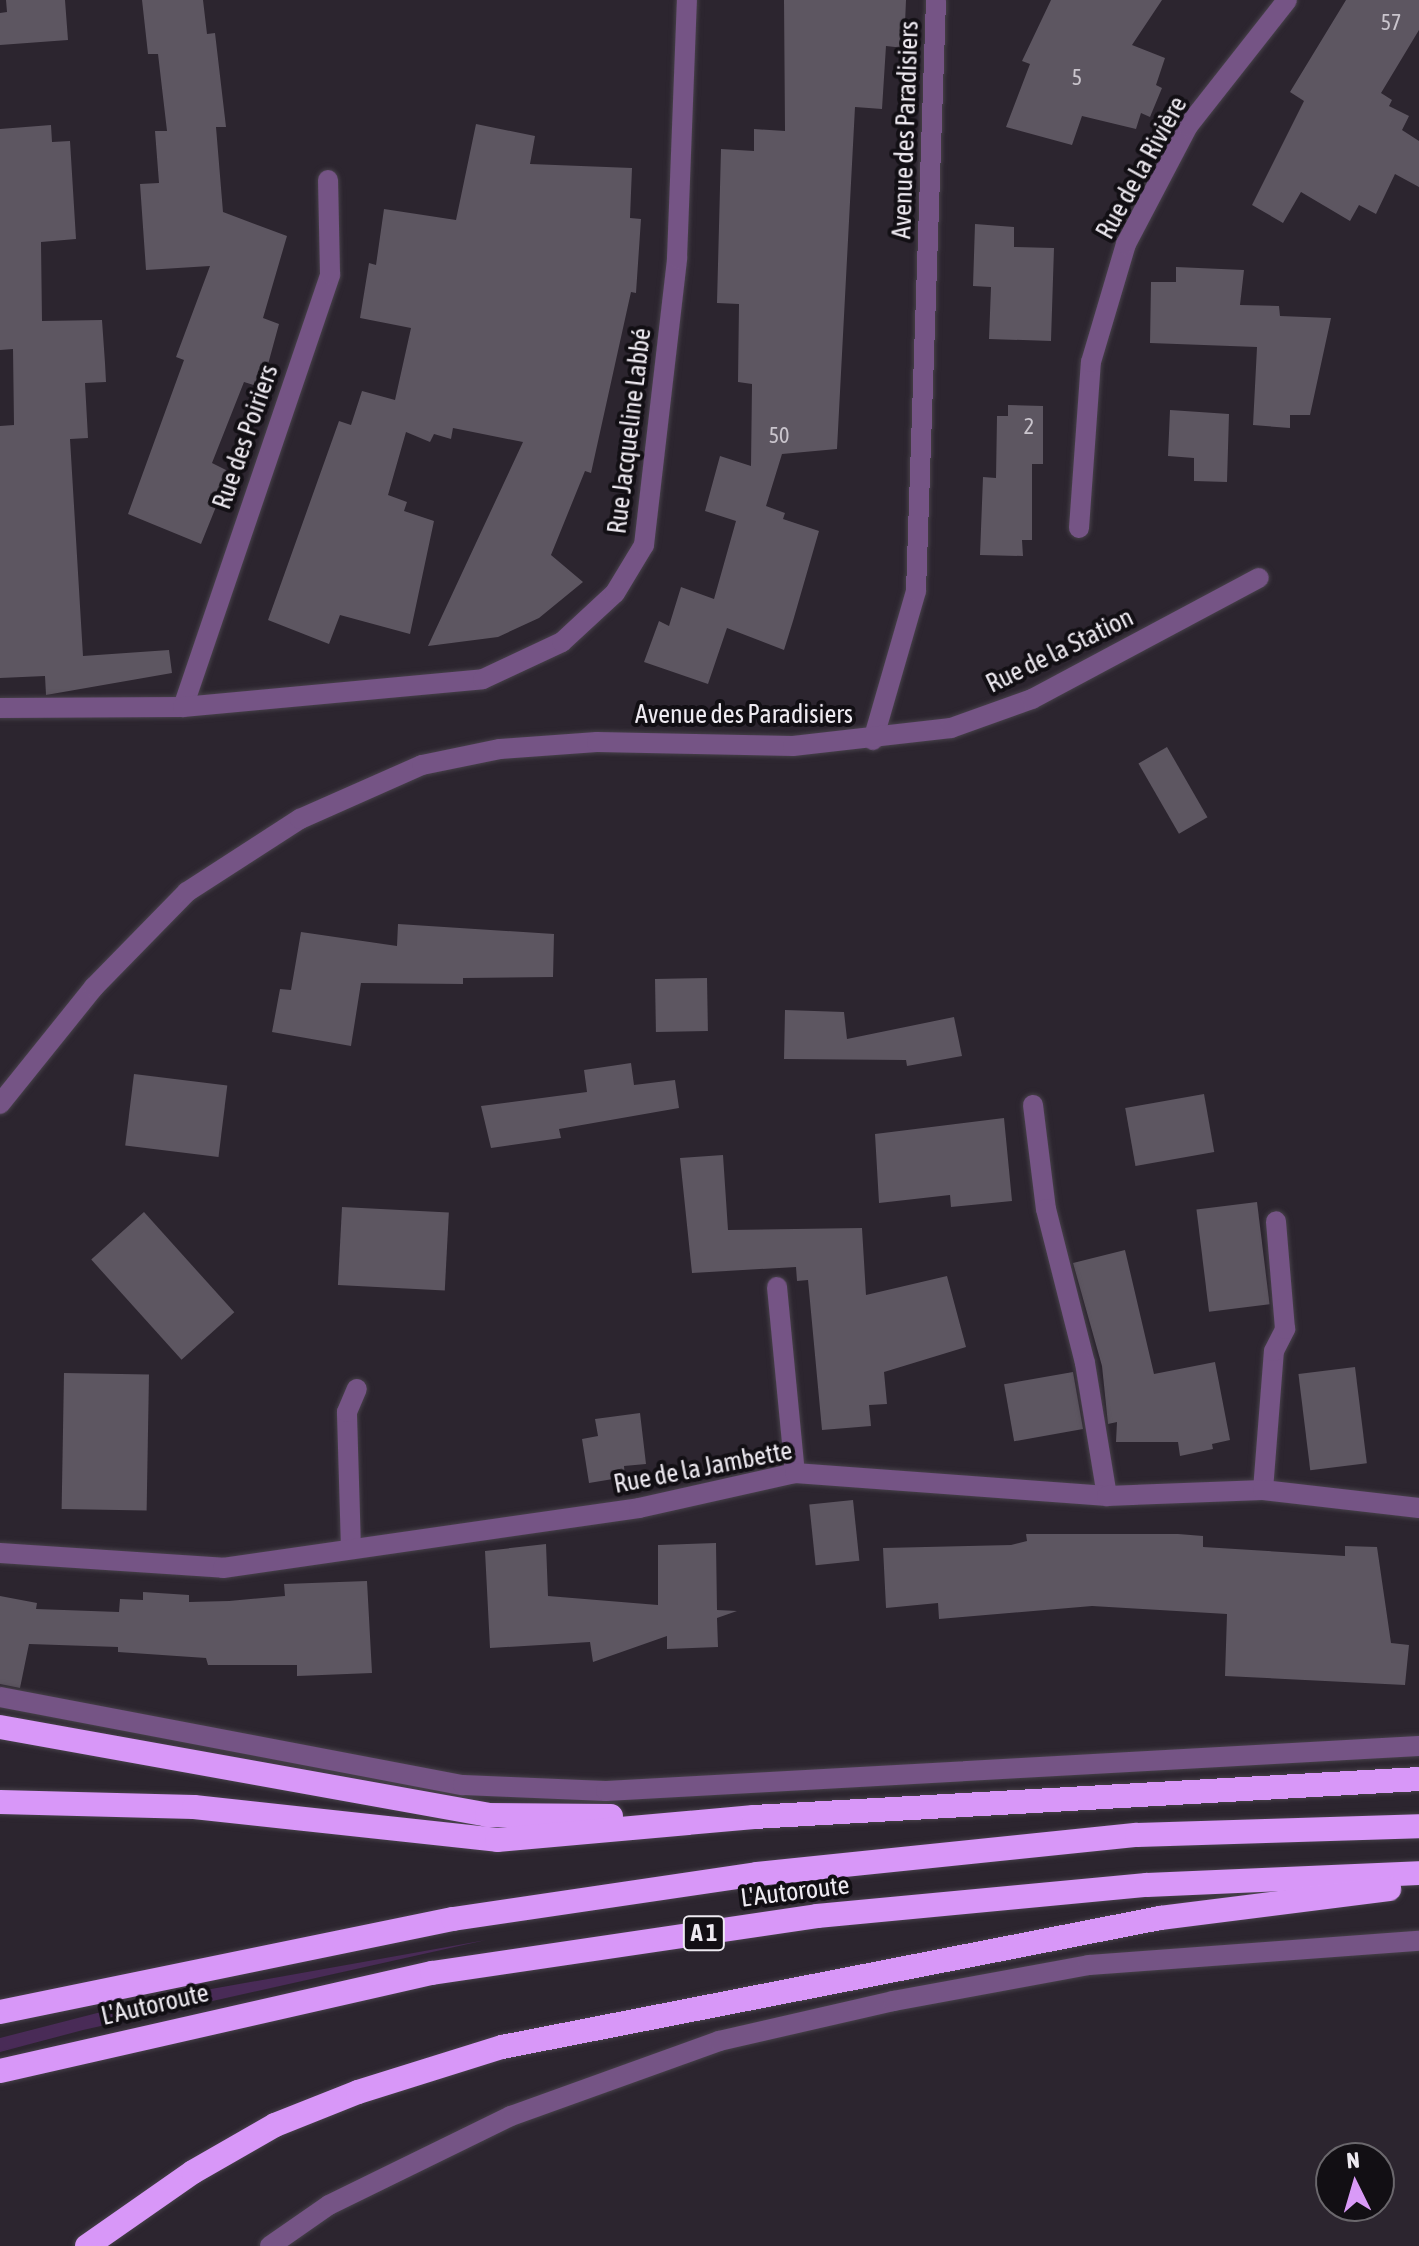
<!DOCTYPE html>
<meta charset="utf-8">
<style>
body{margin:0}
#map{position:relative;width:1419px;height:2246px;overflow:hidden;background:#2c252f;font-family:"Asap Condensed",sans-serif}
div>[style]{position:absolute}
.green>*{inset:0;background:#492b57}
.building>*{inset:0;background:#5d5661;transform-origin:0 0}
.roads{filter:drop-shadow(0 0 2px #47414a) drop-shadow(0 0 2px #47414a)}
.minor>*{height:20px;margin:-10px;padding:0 10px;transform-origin:10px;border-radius:10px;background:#755485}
.highway>*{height:24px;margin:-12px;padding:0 12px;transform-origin:12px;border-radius:12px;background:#d897f8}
span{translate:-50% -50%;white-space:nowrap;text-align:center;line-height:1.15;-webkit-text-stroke:8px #120f14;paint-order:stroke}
.number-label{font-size:22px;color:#cac5cd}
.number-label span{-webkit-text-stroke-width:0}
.shield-label span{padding:2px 6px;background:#120f14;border:2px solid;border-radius:6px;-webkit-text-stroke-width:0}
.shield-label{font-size:24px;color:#eeeaf1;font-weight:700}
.street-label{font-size:26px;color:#eeeaf1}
.north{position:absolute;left:1315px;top:2142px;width:80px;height:80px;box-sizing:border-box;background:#120f14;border:2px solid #6a676c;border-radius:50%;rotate:355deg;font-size:22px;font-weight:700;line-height:32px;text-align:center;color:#eeeaf1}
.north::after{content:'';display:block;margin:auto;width:28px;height:36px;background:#d99af7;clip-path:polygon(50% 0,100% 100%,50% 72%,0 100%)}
</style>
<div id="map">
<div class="green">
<div style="clip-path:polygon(486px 1940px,83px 2030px,0 2052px,0 2038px,144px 2001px)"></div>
</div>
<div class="building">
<div style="clip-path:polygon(6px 0,65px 0,68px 40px,0 45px,0 13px,7px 12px)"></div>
<div style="clip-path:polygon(142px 0,203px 0,207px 34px,215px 33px,226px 127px,216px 127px,223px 212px,287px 236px,263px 318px,279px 324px,267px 368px,260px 387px,244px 382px,212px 463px,230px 472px,201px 544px,128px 514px,184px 360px,176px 357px,210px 266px,146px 270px,140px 184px,159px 183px,155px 131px,167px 131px,158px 54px,148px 54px)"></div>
<div style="clip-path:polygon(784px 0,906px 0,904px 48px,886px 46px,882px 109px,855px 107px,837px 449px,782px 454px,766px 506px,785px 513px,783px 519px,819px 531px,793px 621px,784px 650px,727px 628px,708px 684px,644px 662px,659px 621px,669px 626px,681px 587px,714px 599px,736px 521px,705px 511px,720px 456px,751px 466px,752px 384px,738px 382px,739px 304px,717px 303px,721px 149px,754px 151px,754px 129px,785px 131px)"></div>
<div style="clip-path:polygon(1051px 0,1162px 0,1132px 45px,1165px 58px,1156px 85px,1162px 88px,1150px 117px,1141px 113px,1136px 129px,1082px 116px,1072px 145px,1006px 127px,1030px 64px,1022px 61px)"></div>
<div style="clip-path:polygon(1346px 0,1419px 0,1419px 30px,1381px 93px,1392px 100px,1389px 106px,1409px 116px,1402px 130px,1419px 141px,1419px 187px,1395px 174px,1376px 214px,1359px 205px,1350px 221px,1301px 192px,1283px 223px,1252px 205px,1304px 101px,1290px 92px)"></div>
<div style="clip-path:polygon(476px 124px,535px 136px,530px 164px,632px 168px,630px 218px,641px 219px,636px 293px,631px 292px,591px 473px,585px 471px,551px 555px,583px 582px,539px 618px,498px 637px,428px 646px,523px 442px,453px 428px,451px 439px,434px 434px,430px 442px,406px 432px,388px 495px,407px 502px,404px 511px,434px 521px,410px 634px,340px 615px,329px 644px,268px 620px,339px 421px,351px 425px,362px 391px,395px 400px,411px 328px,360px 318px,369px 263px,376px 265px,384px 209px,456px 220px)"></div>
<div style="clip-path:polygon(51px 125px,52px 142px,70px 141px,76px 239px,41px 242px,42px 321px,102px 320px,105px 363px,106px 382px,85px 383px,88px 438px,70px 439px,83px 656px,169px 650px,172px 673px,46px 695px,45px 676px,0 678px,0 426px,14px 425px,13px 349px,0 350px,0 129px)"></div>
<div style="clip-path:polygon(975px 224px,1014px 227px,1014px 247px,1054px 248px,1051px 341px,989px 339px,991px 287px,973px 286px)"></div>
<div style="clip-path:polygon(1176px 267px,1244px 270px,1240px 305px,1279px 306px,1280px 316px,1331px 318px,1310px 415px,1290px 415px,1290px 428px,1253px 425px,1257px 347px,1150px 343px,1151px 282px,1176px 282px)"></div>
<div style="clip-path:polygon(1008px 405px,1043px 406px,1043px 464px,1032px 464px,1032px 540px,1022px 540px,1023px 556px,980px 555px,983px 477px,996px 478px,997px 416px,1008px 416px)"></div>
<div style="clip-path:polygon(1170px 410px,1229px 414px,1227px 482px,1194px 481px,1194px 458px,1168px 456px)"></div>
<div style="left:1167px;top:747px;width:81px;height:33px;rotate:60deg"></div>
<div style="clip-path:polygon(398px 924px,554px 934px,553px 977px,463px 978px,463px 984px,361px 983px,351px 1046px,272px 1032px,280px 989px,291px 990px,301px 932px,397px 946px)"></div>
<div style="left:707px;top:978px;width:53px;height:52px;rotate:89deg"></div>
<div style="clip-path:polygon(785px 1010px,844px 1012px,847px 1039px,954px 1017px,962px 1056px,907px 1066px,906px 1060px,784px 1059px)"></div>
<div style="clip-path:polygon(631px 1063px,634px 1085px,675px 1080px,679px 1108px,559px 1129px,561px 1138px,491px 1148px,481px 1106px,587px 1092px,584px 1070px)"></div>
<div style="left:134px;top:1074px;width:94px;height:72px;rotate:7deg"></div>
<div style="left:1204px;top:1094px;width:59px;height:80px;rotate:80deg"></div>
<div style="clip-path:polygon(1004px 1118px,1012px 1201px,951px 1207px,950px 1195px,879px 1203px,875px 1134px)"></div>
<div style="clip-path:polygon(723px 1155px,728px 1230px,862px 1228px,866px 1295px,947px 1276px,966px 1347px,884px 1372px,887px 1404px,869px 1405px,871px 1426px,822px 1430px,808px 1280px,797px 1281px,796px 1267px,692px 1273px,680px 1158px)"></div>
<div style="left:1257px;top:1202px;width:103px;height:61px;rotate:83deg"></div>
<div style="left:342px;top:1207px;width:107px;height:78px;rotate:3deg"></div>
<div style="left:144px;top:1212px;width:135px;height:71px;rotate:48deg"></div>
<div style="clip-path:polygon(1125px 1250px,1154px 1374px,1215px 1362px,1230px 1440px,1212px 1444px,1213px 1449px,1180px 1456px,1178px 1442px,1116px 1442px,1117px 1422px,1108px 1424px,1102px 1366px,1073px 1263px)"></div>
<div style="left:1355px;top:1367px;width:97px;height:57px;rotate:83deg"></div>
<div style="left:1073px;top:1372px;width:58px;height:70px;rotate:80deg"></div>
<div style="left:64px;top:1373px;width:85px;height:136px;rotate:1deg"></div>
<div style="clip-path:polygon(640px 1413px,646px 1464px,624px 1466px,625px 1477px,589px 1483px,582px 1439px,598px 1436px,595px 1419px)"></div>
<div style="left:853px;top:1500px;width:61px;height:44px;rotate:84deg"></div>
<div style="clip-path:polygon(1026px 1534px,1178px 1534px,1203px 1536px,1203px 1547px,1345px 1556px,1345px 1546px,1377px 1547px,1391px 1643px,1409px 1645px,1405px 1685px,1225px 1676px,1227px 1614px,1092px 1606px,939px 1619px,938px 1603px,886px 1608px,883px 1548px,1011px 1545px,1027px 1541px)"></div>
<div style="clip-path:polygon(716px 1543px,717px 1610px,737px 1611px,717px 1618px,718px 1647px,667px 1649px,667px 1636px,593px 1662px,590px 1642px,490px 1648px,485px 1551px,546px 1544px,548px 1596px,658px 1605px,658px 1545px)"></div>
<div style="clip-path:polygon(367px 1581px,372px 1673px,297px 1676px,297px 1665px,208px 1665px,206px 1658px,118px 1652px,118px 1647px,29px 1644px,20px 1688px,0 1684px,0 1596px,37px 1603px,36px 1609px,119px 1612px,120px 1599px,143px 1600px,143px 1592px,189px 1595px,189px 1602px,229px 1601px,285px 1596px,284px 1584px)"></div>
</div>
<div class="roads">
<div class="minor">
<div style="left:1079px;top:528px;width:166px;rotate:-85.9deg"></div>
<div style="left:1091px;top:362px;width:123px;rotate:-73.5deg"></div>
<div style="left:1126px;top:244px;width:133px;rotate:-62.3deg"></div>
<div style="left:1188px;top:126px;width:160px;rotate:-51.8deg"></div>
<div style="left:183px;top:707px;width:457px;rotate:-71.2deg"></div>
<div style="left:330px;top:274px;width:94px;rotate:-91.2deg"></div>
<div style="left:0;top:708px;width:183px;rotate:-0.3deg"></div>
<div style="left:183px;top:707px;width:301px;rotate:-5.3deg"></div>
<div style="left:483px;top:679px;width:87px;rotate:-25.1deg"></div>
<div style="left:562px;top:642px;width:72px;rotate:-42.8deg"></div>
<div style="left:615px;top:593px;width:56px;rotate:-58.9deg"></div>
<div style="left:644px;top:545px;width:289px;rotate:-83.4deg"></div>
<div style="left:677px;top:258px;width:258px;rotate:-87.8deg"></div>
<div style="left:873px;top:740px;width:155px;rotate:-73.9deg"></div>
<div style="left:916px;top:591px;width:591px;rotate:-88.06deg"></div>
<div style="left:0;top:1104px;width:150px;rotate:-51.2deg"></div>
<div style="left:94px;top:987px;width:133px;rotate:-45.6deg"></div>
<div style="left:187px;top:892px;width:135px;rotate:-32.9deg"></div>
<div style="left:300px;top:819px;width:133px;rotate:-23.9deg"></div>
<div style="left:422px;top:765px;width:80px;rotate:-11.6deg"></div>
<div style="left:500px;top:749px;width:97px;rotate:-4.1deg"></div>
<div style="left:597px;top:742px;width:196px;rotate:1.2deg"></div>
<div style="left:793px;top:746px;width:159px;rotate:-6.5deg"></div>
<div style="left:951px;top:728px;width:86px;rotate:-19.7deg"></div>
<div style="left:1032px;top:699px;width:257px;rotate:-28.1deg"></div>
<div style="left:1033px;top:1105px;width:105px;rotate:82.9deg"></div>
<div style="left:1046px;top:1209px;width:159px;rotate:75.8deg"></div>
<div style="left:1085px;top:1363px;width:135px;rotate:80.6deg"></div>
<div style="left:777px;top:1287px;width:187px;rotate:84.5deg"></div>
<div style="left:1263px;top:1490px;width:139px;rotate:-85.5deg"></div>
<div style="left:1274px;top:1351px;width:25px;rotate:-63deg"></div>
<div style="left:1285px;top:1329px;width:108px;rotate:-94.8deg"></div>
<div style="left:351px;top:1549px;width:137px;rotate:-91.7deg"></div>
<div style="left:347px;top:1412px;width:25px;rotate:-67deg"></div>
<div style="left:0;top:1553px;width:224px;rotate:3.8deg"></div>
<div style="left:223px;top:1568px;width:420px;rotate:-8.2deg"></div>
<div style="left:639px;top:1508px;width:160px;rotate:-12.6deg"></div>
<div style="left:795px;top:1473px;width:313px;rotate:4.2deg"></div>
<div style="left:1107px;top:1496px;width:156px;rotate:-2.2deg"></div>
<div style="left:1263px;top:1490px;width:157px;rotate:6.6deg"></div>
<div style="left:0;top:1697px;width:471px;rotate:10.8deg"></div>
<div style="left:463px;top:1785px;width:143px;rotate:2.4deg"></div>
<div style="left:606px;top:1791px;width:814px;rotate:-3.17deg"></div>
<div style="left:270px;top:2246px;width:72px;rotate:-34.8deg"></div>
<div style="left:329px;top:2205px;width:203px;rotate:-26.1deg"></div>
<div style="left:511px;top:2116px;width:221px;rotate:-19.8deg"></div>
<div style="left:719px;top:2041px;width:179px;rotate:-12.9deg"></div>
<div style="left:893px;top:2001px;width:199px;rotate:-10.4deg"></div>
<div style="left:1089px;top:1965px;width:331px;rotate:-4.2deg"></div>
</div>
<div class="highway">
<div style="left:0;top:1727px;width:495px;rotate:10.2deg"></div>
<div style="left:487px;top:1815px;width:124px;rotate:0.5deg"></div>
<div style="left:0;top:1802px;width:194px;rotate:1.5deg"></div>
<div style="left:194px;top:1807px;width:305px;rotate:6.2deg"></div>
<div style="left:497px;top:1840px;width:258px;rotate:-5.1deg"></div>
<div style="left:754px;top:1817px;width:666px;rotate:-3.27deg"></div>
<div style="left:0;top:2012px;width:462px;rotate:-11.6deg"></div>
<div style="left:453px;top:1919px;width:307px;rotate:-8.4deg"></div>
<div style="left:757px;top:1874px;width:382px;rotate:-5.9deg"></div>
<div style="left:1137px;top:1835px;width:282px;rotate:-1.8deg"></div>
<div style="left:0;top:2071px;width:443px;rotate:-12.8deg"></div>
<div style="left:432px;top:1973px;width:389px;rotate:-8.4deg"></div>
<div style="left:817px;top:1916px;width:331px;rotate:-5.4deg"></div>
<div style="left:1147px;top:1885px;width:272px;rotate:-2.5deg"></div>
<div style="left:87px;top:2246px;width:129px;rotate:-34.9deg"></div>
<div style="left:193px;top:2172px;width:95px;rotate:-29.8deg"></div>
<div style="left:275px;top:2125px;width:89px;rotate:-21.7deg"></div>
<div style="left:358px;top:2092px;width:151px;rotate:-17.4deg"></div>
<div style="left:502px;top:2047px;width:671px;rotate:-11.09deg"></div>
<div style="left:1160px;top:1918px;width:231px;rotate:-7.2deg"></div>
</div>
</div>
<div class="number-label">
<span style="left:1391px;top:23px">57</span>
<span style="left:1077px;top:78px">5</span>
<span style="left:1029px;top:427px">2</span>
<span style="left:779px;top:436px">50</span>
</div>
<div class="shield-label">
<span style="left:704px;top:1933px">A 1</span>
</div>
<div class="street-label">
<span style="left:906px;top:130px;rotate:-88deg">Avenue des Paradisiers</span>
<span style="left:1142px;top:168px;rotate:-61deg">Rue de la Rivière</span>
<span style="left:630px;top:431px;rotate:-83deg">Rue Jacqueline Labbé</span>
<span style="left:246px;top:437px;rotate:-71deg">Rue des Poiriers</span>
<span style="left:1060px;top:651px;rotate:-26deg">Rue de la Station</span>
<span style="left:744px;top:715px">Avenue des Paradisiers</span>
<span style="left:703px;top:1468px;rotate:-11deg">Rue de la Jambette</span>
<span style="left:795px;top:1892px;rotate:-7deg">L'Autoroute</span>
<span style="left:155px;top:2005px;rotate:-13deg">L'Autoroute</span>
</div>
<div class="north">N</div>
</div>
